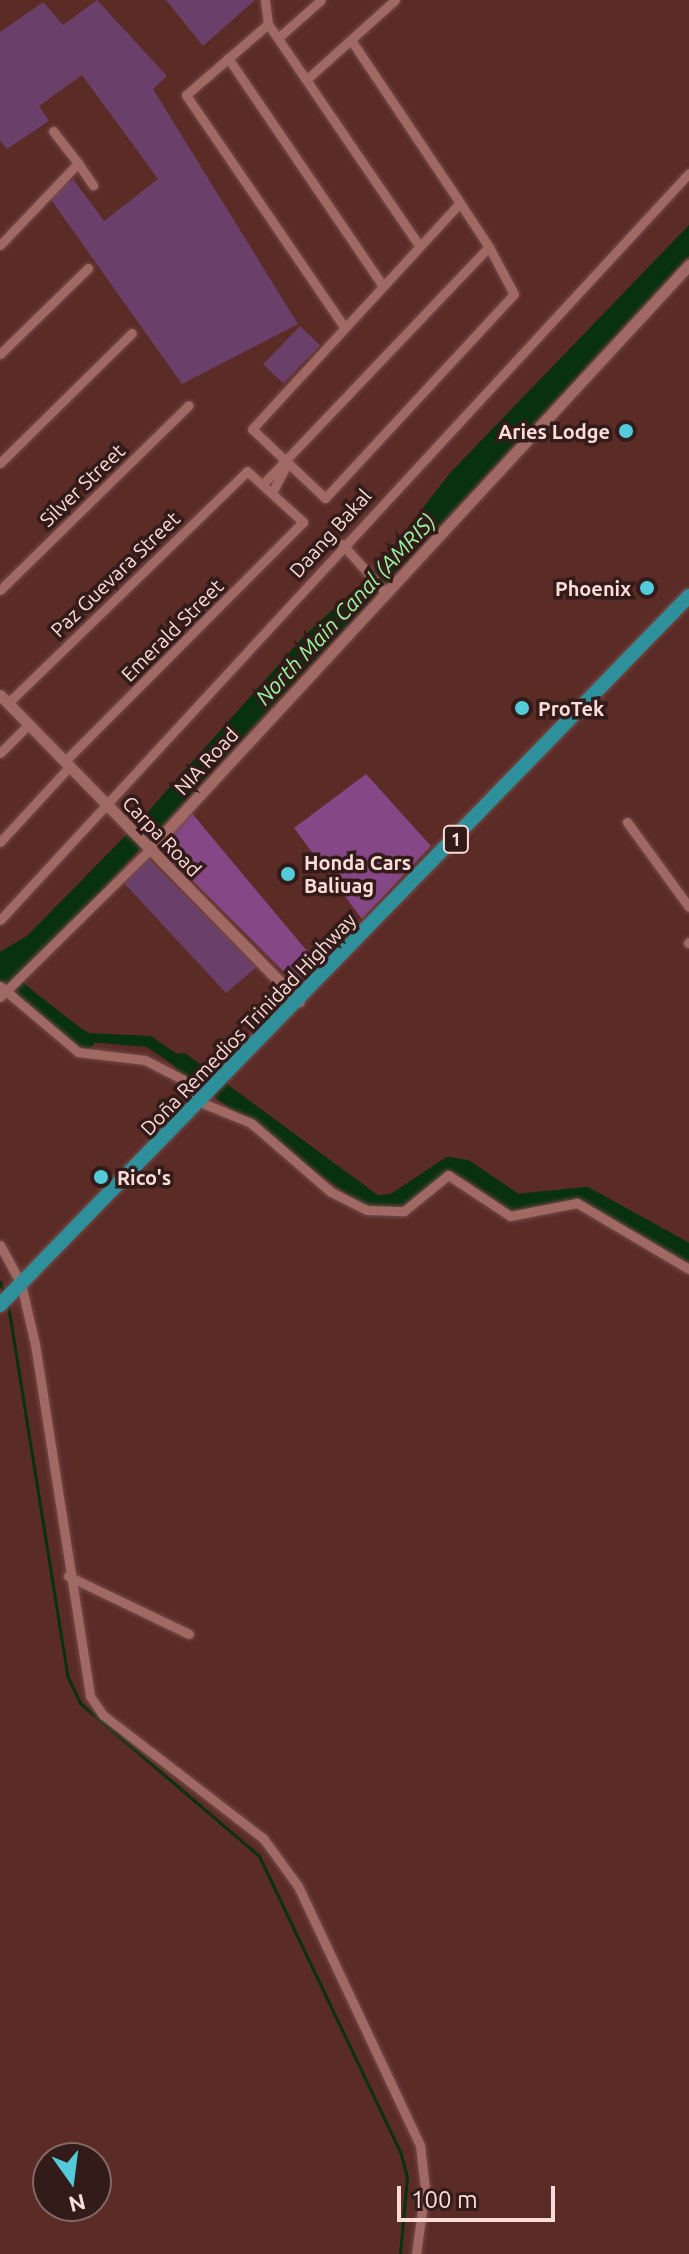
<!DOCTYPE html>
<meta charset="utf-8">
<style>
body{margin:0}
#map{position:relative;width:689px;height:2254px;overflow:hidden;background:#5b2b26;font-family:Ubuntu,sans-serif}
div>[style]{position:absolute}
.green>*{inset:0;background:#6a406a;transform-origin:0 0}
.forest>*{inset:0;background:#864787}
.water>*{inset:0;background:#083110}
.stream>*{height:3px;margin:-1.5px;padding:0 1.5px;transform-origin:1.5px;border-radius:1.5px;background:#083110}
.river>*{height:18px;margin:-9px;padding:0 9px;transform-origin:9px;border-radius:9px;background:#083110}
.roads{filter:drop-shadow(0 0 2px #734a47) drop-shadow(0 0 2px #734a47)}
.minor>*{height:9px;margin:-4.5px;padding:0 4.5px;transform-origin:4.5px;border-radius:4.5px;background:#a06963}
.tertiary>*{height:11px;margin:-5.5px;padding:0 5.5px;transform-origin:5.5px;border-radius:5.5px;background:#a06963}
.trunk>*{height:14px;margin:-7px;padding:0 7px;transform-origin:7px;border-radius:7px;background:#2d909a}
.dots>*{width:22px;height:22px;translate:-50% -50%;box-sizing:border-box;border:4px solid #321b19;border-radius:50%}
span{translate:-50% -50%;white-space:nowrap;text-align:center;line-height:1.15;-webkit-text-stroke:7px #321b19;paint-order:stroke}
.shield-label span{padding:2px 6px;background:#321b19;border:2px solid;border-radius:6px;-webkit-text-stroke-width:0}
.shield-label{font-size:18px;color:#fcdcd8;font-weight:700}
.poi-label{font-size:20px;color:#fcdcd8;font-weight:700}
.right{translate:-100% -50%;text-align:right}
.left{translate:0 -50%;text-align:left}
.street-label{font-size:20px;color:#fcdcd8}
.water-label{font-size:22px;color:#96f8a0;font-style:italic}
.north{position:absolute;left:32px;top:2142px;width:80px;height:80px;box-sizing:border-box;background:#321b19;border:2px solid #836865;border-radius:50%;rotate:166deg;font-size:22px;font-weight:700;line-height:32px;text-align:center;color:#fcdcd8}
.north::after{content:'';display:block;margin:auto;width:28px;height:36px;background:#53cbda;clip-path:polygon(50% 0,100% 100%,50% 72%,0 100%)}
.scale{position:absolute;left:397px;top:2186px;width:158px;height:36px;box-sizing:border-box;border:4px solid #fcdcd8;border-top:0;padding-left:10px;font-size:24px;line-height:28px;white-space:nowrap;color:#fcdcd8;-webkit-text-stroke:6px #321b19;paint-order:stroke}
</style>
<div id="map">
<div class="green">
<div style="clip-path:polygon(97px 0,167px 76px,153px 89px,298px 324px,182px 384px,49px 197px,73px 179px,104px 221px,158px 179px,82px 75px,39px 106px,49px 121px,7px 149px,0 141px,0 32px,43px 2px,63px 25px)"></div>
<div style="clip-path:polygon(166px 0,255px 0,203px 46px)"></div>
<div style="left:300px;top:326px;width:28px;height:53px;rotate:44deg"></div>
<div style="clip-path:polygon(147px 857px,257px 967px,226px 993px,123px 882px)"></div>
</div>
<div class="forest">
<div style="clip-path:polygon(366px 774px,431px 846px,362px 919px,294px 828px)"></div>
<div style="clip-path:polygon(191px 812px,317px 963px,296px 984px,158px 846px)"></div>
</div>
<div class="water">
<div style="clip-path:polygon(689px 225px,689px 256px,19px 980px,87px 1033px,151px 1036px,203px 1072px,195px 1080px,147px 1047px,78px 1041px,0 978px,0 952px,27px 936px,137px 824px,305px 635px,371px 575px,450px 473px)"></div>
</div>
<div class="stream">
<div style="left:0;top:1282px;width:13px;rotate:72deg"></div>
<div style="left:8px;top:1305px;width:375px;rotate:80.9deg"></div>
<div style="left:67px;top:1675px;width:31px;rotate:65deg"></div>
<div style="left:80px;top:1703px;width:235px;rotate:40.5deg"></div>
<div style="left:259px;top:1856px;width:327px;rotate:64.5deg"></div>
<div style="left:400px;top:2151px;width:27px;rotate:75deg"></div>
<div style="left:407px;top:2177px;width:77px;rotate:95.2deg"></div>
</div>
<div class="river">
<div style="left:0;top:970px;width:67px;rotate:46.8deg"></div>
<div style="left:46px;top:1019px;width:45px;rotate:29.4deg"></div>
<div style="left:182px;top:1062px;width:241px;rotate:36.4deg"></div>
<div style="left:376px;top:1205px;width:19px;rotate:-9deg"></div>
<div style="left:395px;top:1202px;width:65px;rotate:-33.7deg"></div>
<div style="left:449px;top:1166px;width:17px;rotate:10deg"></div>
<div style="left:466px;top:1169px;width:60px;rotate:34.2deg"></div>
<div style="left:516px;top:1203px;width:70px;rotate:-5.7deg"></div>
<div style="left:586px;top:1196px;width:118px;rotate:29deg"></div>
</div>
<div class="roads">
<div class="minor">
<div style="left:265px;top:0;width:24px;rotate:83deg"></div>
<div style="left:268px;top:24px;width:268px;rotate:55.7deg"></div>
<div style="left:268px;top:24px;width:108px;rotate:139.1deg"></div>
<div style="left:186px;top:95px;width:281px;rotate:55.7deg"></div>
<div style="left:278px;top:38px;width:57px;rotate:-41.5deg"></div>
<div style="left:351px;top:40px;width:196px;rotate:56.2deg"></div>
<div style="left:460px;top:203px;width:53px;rotate:56.6deg"></div>
<div style="left:489px;top:247px;width:53px;rotate:62deg"></div>
<div style="left:514px;top:294px;width:278px;rotate:132.8deg"></div>
<div style="left:325px;top:498px;width:100px;rotate:-136.6deg"></div>
<div style="left:252px;top:429px;width:307px;rotate:-47.4deg"></div>
<div style="left:228px;top:58px;width:274px;rotate:55.8deg"></div>
<div style="left:307px;top:79px;width:118px;rotate:-41.9deg"></div>
<div style="left:53px;top:131px;width:41px;rotate:52deg"></div>
<div style="left:0;top:245px;width:113px;rotate:-46.4deg"></div>
<div style="left:78px;top:163px;width:27px;rotate:56deg"></div>
<div style="left:0;top:354px;width:123px;rotate:-44.3deg"></div>
<div style="left:0;top:463px;width:185px;rotate:-44.6deg"></div>
<div style="left:263px;top:484px;width:327px;rotate:-46.4deg"></div>
<div style="left:272px;top:493px;width:33px;rotate:-63deg"></div>
<div style="left:342px;top:544px;width:67px;rotate:48deg"></div>
<div style="left:0;top:590px;width:264px;rotate:-44.4deg"></div>
<div style="left:8px;top:703px;width:333px;rotate:-44.1deg"></div>
<div style="left:247px;top:471px;width:76px;rotate:42.3deg"></div>
<div style="left:303px;top:522px;width:337px;rotate:134.9deg"></div>
<div style="left:0;top:753px;width:41px;rotate:-45deg"></div>
<div style="left:627px;top:822px;width:105px;rotate:53.9deg"></div>
<div style="left:0;top:842px;width:103px;rotate:-47.4deg"></div>
<div style="left:0;top:920px;width:1016px;rotate:-47.31deg"></div>
<div style="left:688px;top:943px;width:1px;rotate:-45deg"></div>
<div style="left:0;top:986px;width:102px;rotate:40.2deg"></div>
<div style="left:78px;top:1052px;width:67px;rotate:6.8deg"></div>
<div style="left:145px;top:1060px;width:42px;rotate:27.2deg"></div>
<div style="left:182px;top:1079px;width:29px;rotate:52deg"></div>
<div style="left:200px;top:1102px;width:55px;rotate:22.4deg"></div>
<div style="left:251px;top:1123px;width:106px;rotate:40.8deg"></div>
<div style="left:331px;top:1192px;width:40px;rotate:26.6deg"></div>
<div style="left:367px;top:1210px;width:37px;rotate:2deg"></div>
<div style="left:404px;top:1211px;width:57px;rotate:-39.3deg"></div>
<div style="left:448px;top:1175px;width:74px;rotate:33.5deg"></div>
<div style="left:510px;top:1216px;width:68px;rotate:-11deg"></div>
<div style="left:577px;top:1203px;width:130px;rotate:30.5deg"></div>
<div style="left:0;top:997px;width:208px;rotate:-44.6deg"></div>
<div style="left:0;top:1245px;width:44px;rotate:61.7deg"></div>
<div style="left:21px;top:1284px;width:62px;rotate:76.9deg"></div>
<div style="left:35px;top:1344px;width:356px;rotate:81.1deg"></div>
<div style="left:90px;top:1696px;width:23px;rotate:56deg"></div>
<div style="left:103px;top:1715px;width:202px;rotate:37.6deg"></div>
<div style="left:263px;top:1838px;width:59px;rotate:53.9deg"></div>
<div style="left:298px;top:1886px;width:286px;rotate:64.8deg"></div>
<div style="left:420px;top:2145px;width:44px;rotate:83.5deg"></div>
<div style="left:425px;top:2189px;width:66px;rotate:97.9deg"></div>
<div style="left:68px;top:1576px;width:134px;rotate:25.6deg"></div>
</div>
<div class="tertiary">
<div style="left:0;top:695px;width:428px;rotate:45.7deg"></div>
<div style="left:148px;top:851px;width:798px;rotate:-47.29deg"></div>
</div>
<div class="trunk">
<div style="left:0;top:1305px;width:989px;rotate:-45.82deg"></div>
</div>
</div>
<div class="dots">
<div style="left:626px;top:431px;background:#53cbda"></div>
<div style="left:647px;top:588px;background:#53cbda"></div>
<div style="left:522px;top:708px;background:#53cbda"></div>
<div style="left:288px;top:874px;background:#53cbda"></div>
<div style="left:101px;top:1177px;background:#53cbda"></div>
</div>
<div class="shield-label">
<span style="left:456px;top:839px">1</span>
</div>
<div class="poi-label">
<span class="right" style="left:610px;top:431px">Aries Lodge</span>
<span class="right" style="left:631px;top:588px">Phoenix</span>
<span class="left" style="left:538px;top:708px">ProTek</span>
<span class="left" style="left:304px;top:874px">Honda Cars<br>Baliuag</span>
<span class="left" style="left:117px;top:1177px">Rico's</span>
</div>
<div class="street-label">
<span style="left:82px;top:485px;rotate:-44deg">Silver Street</span>
<span style="left:330px;top:533px;rotate:-48deg">Daang Bakal</span>
<span style="left:115px;top:574px;rotate:-44deg">Paz Guevara Street</span>
<span style="left:172px;top:630px;rotate:-45deg">Emerald Street</span>
<span style="left:206px;top:761px;rotate:-47deg">NIA Road</span>
<span style="left:162px;top:836px;rotate:46deg">Carpa Road</span>
<span style="left:248px;top:1024px;rotate:-46deg">Doña Remedios Trinidad Highway</span>
</div>
<div class="water-label">
<span style="left:345px;top:609px;rotate:-47deg">North Main Canal (AMRIS)</span>
</div>
<div class="north">N</div>
<div class="scale">100 m</div>
</div>
